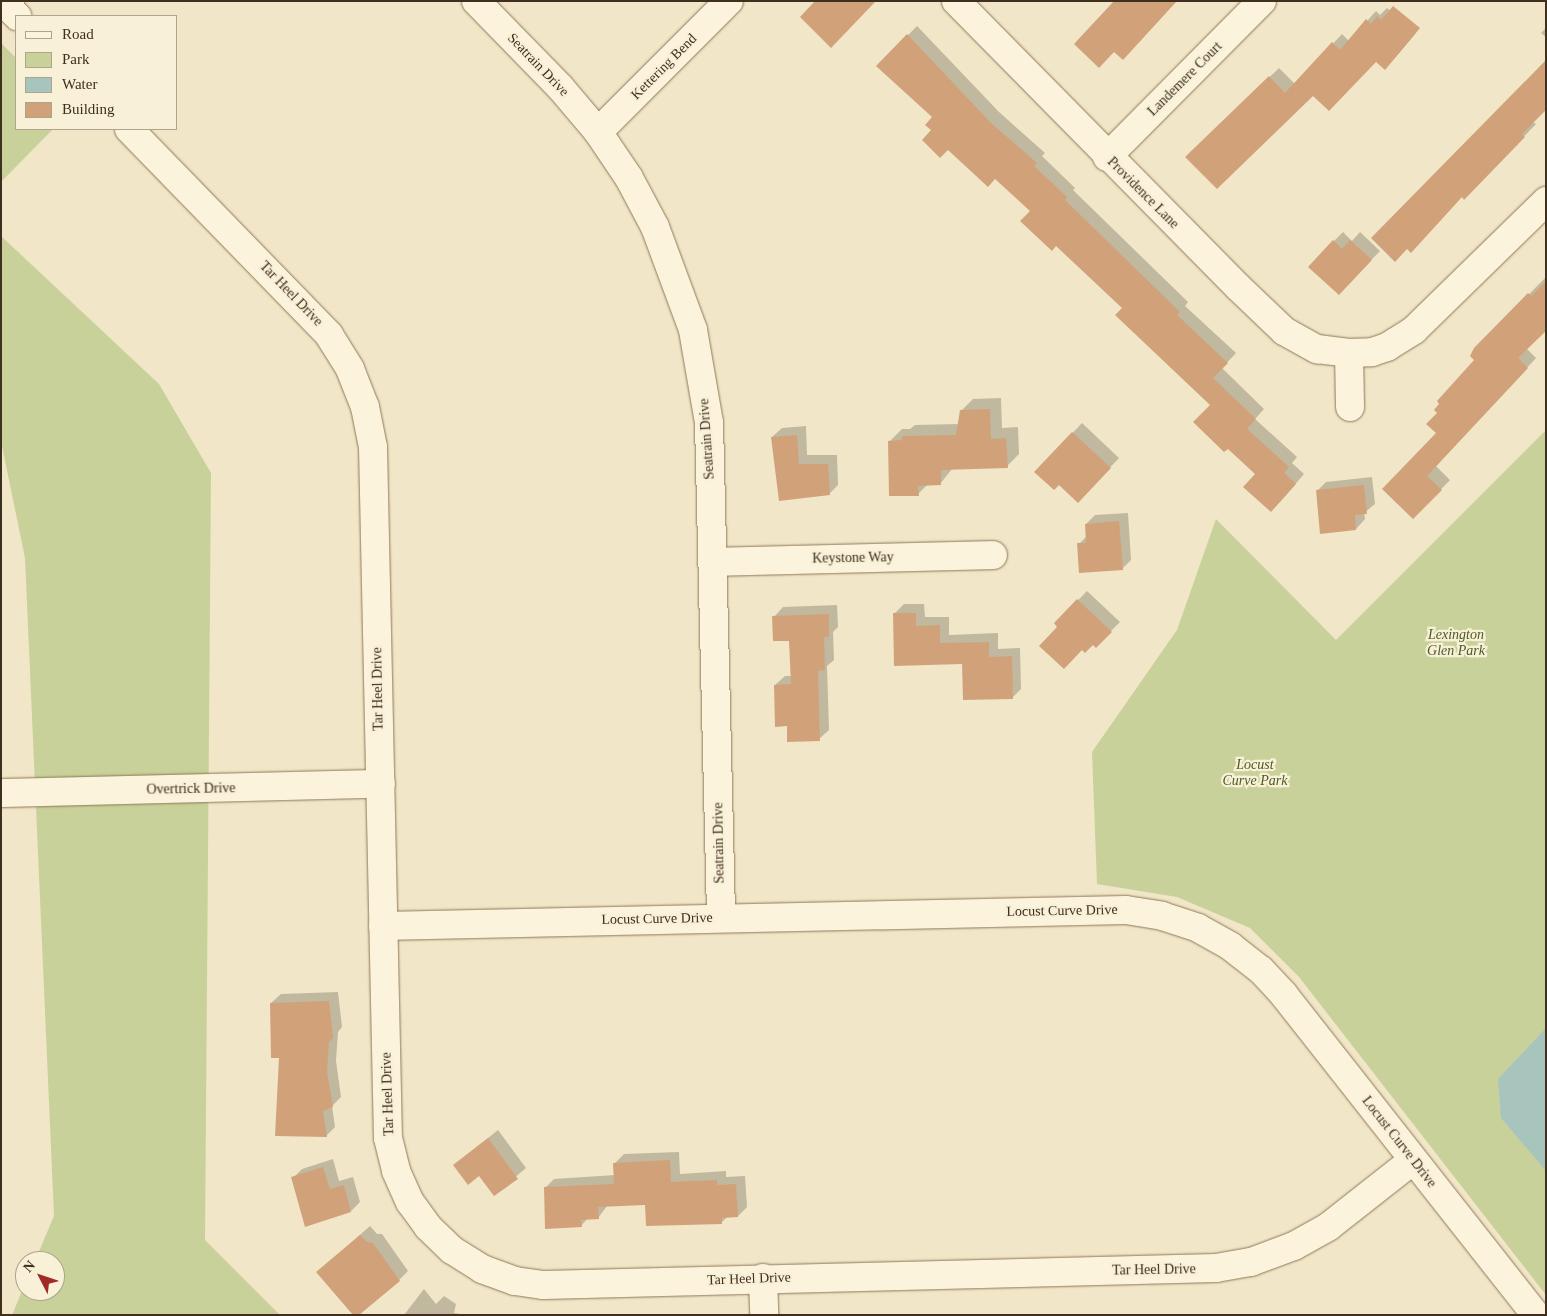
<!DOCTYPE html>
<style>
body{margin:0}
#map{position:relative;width:1547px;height:1316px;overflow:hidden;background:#f1e6c7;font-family:Georgia,serif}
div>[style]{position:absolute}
.green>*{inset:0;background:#c8d199}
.water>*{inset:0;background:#a8c5bd}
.shadow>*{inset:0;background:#0003}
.building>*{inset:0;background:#d1a27a}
.roads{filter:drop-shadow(0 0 1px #8e785a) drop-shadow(0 0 1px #8e785a)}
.minor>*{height:28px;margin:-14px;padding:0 14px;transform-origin:14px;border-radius:14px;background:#fbf3db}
span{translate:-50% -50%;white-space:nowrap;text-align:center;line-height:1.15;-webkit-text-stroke:4.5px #f8f0d7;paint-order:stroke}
.street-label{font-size:14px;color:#3e2f1f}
.park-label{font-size:14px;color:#4b5b24;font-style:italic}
.frame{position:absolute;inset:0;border:2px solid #3e2f1f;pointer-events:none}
.legend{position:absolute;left:15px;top:15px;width:162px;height:115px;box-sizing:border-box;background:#f8f0d7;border:1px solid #aea38d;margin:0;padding:6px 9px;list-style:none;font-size:15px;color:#3e2f1f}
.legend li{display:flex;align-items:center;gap:10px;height:25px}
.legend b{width:25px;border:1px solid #aea38d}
.north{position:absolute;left:15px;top:1251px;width:50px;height:50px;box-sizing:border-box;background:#f8f0d7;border:1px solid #aea38d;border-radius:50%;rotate:311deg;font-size:14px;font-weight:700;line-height:20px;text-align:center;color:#3e2f1f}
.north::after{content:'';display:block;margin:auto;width:18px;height:22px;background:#a12a26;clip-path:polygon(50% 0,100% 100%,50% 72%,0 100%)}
</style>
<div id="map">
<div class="green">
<div style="clip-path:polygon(1px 43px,16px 58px,16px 129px,53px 129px,1px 182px)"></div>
<div style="clip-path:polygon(1px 236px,159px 384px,211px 473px,205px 1240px,280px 1315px,12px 1315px,25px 1284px,25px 1291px,55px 1291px,55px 1261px,35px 1261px,54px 1216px,25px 558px,1px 441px)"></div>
<div style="clip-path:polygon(1546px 430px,1546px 1295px,1299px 977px,1250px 928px,1177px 897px,1097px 884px,1092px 752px,1177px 630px,1216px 519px,1336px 640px)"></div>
</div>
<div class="water">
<div style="clip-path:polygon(1546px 1028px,1546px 1171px,1501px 1118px,1498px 1079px)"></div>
</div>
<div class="shadow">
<div style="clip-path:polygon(1387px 8px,1416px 33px,1394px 59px,1377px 61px,1196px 148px,1279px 68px,1295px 84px,1342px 34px,1349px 41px,1376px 11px,1380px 15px)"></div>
<div style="clip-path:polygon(917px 26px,999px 112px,1045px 153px,1042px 156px,1075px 188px,1073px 190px,1188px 302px,1185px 306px,1236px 353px,1222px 368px,1264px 409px,1255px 419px,1297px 457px,1292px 463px,1304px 474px,1280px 502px,1257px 474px,1212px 404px,1124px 308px,1031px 211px,996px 178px,933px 130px,934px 117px,878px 66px)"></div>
<div style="clip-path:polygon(1546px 28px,1546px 37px,1541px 33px)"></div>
<div style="clip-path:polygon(1546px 62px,1533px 122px,1536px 124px,1476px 186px)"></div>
<div style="clip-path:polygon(1343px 232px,1352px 241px,1360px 232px,1380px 251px,1348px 284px,1334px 241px)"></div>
<div style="clip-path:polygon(1546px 277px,1546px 329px,1526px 348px,1536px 358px,1436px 466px,1450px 480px,1413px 518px,1438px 433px,1439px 413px,1476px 360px,1475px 349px)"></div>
<div style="clip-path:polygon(1001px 398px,1002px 428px,1018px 427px,1019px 454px,1007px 466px,952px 469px,940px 484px,928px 484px,918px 494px,890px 441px,902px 429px,910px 429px,915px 425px,959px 424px,961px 411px,973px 399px)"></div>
<div style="clip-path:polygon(1082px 423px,1119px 458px,1087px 492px,1036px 472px)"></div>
<div style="clip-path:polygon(806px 426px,807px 455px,837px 455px,838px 485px,829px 494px,780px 499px,772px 437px,782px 428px)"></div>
<div style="clip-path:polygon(1372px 477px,1375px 504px,1364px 513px,1365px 519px,1356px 529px,1317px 491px,1326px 482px)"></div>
<div style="clip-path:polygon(1128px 513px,1131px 560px,1122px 569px,1079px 544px,1087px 536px,1086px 524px,1095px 515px)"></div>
<div style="clip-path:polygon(1087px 591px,1120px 622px,1096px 646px,1056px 623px)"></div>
<div style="clip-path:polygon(904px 604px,924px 604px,925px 617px,949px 617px,949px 635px,998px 633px,998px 649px,1020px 648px,1021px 689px,1012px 698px,963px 663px,894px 614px)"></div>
<div style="clip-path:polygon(837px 605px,838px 627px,833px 632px,834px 660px,827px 666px,829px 730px,819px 739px,788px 725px,775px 685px,785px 676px,792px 676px,791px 640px,774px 617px,783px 607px)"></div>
<div style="clip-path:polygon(338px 992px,342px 1027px,338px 1032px,336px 1061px,341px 1097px,332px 1106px,335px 1127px,326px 1136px,280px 1057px,271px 1003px,281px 994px)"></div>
<div style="clip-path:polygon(498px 1130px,526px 1168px,494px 1195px,479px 1175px,454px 1165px)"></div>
<div style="clip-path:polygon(679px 1152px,680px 1174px,726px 1171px,726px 1177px,745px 1176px,747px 1207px,738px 1216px,727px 1217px,722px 1222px,646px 1204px,607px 1206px,598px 1218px,588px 1218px,581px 1226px,545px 1188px,554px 1179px,615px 1175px,615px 1163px,624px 1154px)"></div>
<div style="clip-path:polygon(333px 1159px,339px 1181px,353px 1177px,360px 1202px,351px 1211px,293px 1178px,302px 1169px)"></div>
<div style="clip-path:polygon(370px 1226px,377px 1234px,382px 1234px,408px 1271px,399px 1280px,318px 1272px)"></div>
<div style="clip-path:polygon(424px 1289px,436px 1304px,444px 1296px,456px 1304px,454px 1313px,466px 1315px,404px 1315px)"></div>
</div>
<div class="building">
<div style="clip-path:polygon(815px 1px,876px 1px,831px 48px,800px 17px)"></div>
<div style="clip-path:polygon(1114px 1px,1177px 1px,1123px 60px,1114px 52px,1099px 68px,1074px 44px)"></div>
<div style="clip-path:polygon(1393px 6px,1420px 28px,1385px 70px,1376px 62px,1329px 111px,1313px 96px,1217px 189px,1185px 157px,1269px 76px,1285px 93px,1332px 42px,1340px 50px,1366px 19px,1371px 24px,1377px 16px,1381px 20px)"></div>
<div style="clip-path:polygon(907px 34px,990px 122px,1037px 163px,1034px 166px,1067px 197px,1065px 200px,1180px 312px,1177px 315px,1228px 363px,1213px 378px,1256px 419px,1247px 429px,1289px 467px,1284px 473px,1296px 484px,1271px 512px,1243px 487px,1255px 474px,1228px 449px,1224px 452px,1193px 422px,1210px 405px,1115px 315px,1122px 308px,1056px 246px,1052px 251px,1020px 221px,1030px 211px,995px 179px,988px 187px,948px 150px,940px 158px,922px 140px,931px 130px,925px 125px,932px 117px,876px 66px)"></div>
<div style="clip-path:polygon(1546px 60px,1546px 110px,1522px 134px,1525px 137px,1464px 200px,1462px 197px,1411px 253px,1407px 249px,1395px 262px,1371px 238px)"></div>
<div style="clip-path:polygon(1333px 240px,1342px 249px,1350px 240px,1372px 260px,1339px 295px,1308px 267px)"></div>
<div style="clip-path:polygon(1546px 281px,1546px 331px,1518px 358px,1528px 368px,1427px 476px,1442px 490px,1413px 519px,1382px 489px,1436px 433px,1426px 424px,1437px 413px,1434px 410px,1439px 404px,1437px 401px,1474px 360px,1470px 356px,1474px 348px,1528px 293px,1531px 296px)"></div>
<div style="clip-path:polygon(990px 409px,991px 439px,1006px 438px,1008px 468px,941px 470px,941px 485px,918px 486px,919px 496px,889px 496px,888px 441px,902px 440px,902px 436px,956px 435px,960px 410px)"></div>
<div style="clip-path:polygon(1072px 432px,1111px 468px,1078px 503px,1059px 485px,1054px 490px,1034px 472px)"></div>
<div style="clip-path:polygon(797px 435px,799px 464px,828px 464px,830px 495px,779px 501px,771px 437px)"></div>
<div style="clip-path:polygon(1364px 485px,1367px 514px,1355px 515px,1356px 530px,1320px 534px,1316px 490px)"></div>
<div style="clip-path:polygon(1119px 521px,1123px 570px,1079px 573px,1077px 543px,1086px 543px,1085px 524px)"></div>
<div style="clip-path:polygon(1077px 599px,1112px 632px,1096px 648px,1093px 645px,1085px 653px,1082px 650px,1064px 669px,1039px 646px,1057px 627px,1054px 623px)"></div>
<div style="clip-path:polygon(893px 613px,916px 613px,916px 626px,940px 625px,940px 643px,989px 642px,989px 657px,1012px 656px,1013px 699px,963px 700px,962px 664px,894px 666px)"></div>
<div style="clip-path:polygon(829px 614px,829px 637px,824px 637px,825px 670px,818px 671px,820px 741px,787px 742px,787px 726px,775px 727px,774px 685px,791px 684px,789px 641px,773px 641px,772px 616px)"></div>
<div style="clip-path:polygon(329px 1001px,333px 1038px,329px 1042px,327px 1071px,333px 1107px,323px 1111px,327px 1137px,275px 1136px,279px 1058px,271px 1058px,270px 1003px)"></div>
<div style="clip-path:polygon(488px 1138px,518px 1179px,494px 1196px,479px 1176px,468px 1185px,453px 1165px)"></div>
<div style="clip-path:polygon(670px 1160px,671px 1182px,717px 1180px,717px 1185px,736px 1184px,738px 1217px,722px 1218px,722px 1224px,646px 1226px,645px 1205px,598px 1207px,599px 1219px,581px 1220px,582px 1227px,545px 1229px,544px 1187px,614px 1184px,613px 1163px)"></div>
<div style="clip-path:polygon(323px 1167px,330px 1189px,344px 1185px,351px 1212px,305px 1227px,291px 1177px)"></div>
<div style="clip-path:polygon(360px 1235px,367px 1242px,373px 1243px,400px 1281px,359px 1315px,353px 1315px,316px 1272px)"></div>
</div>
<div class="roads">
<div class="minor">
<div style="left:3px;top:1px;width:21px;rotate:47deg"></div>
<div style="left:476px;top:1px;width:120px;rotate:45.7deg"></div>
<div style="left:560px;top:87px;width:59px;rotate:49.8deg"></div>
<div style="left:598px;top:132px;width:55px;rotate:56deg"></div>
<div style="left:629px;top:178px;width:55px;rotate:62deg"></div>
<div style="left:655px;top:227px;width:110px;rotate:69.7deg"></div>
<div style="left:693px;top:330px;width:94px;rotate:80.2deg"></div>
<div style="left:709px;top:423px;width:495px;rotate:88.6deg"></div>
<div style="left:956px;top:1px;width:402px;rotate:45.4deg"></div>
<div style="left:1238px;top:287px;width:64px;rotate:43.7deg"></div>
<div style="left:1284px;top:331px;width:38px;rotate:29deg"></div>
<div style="left:1317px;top:349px;width:32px;rotate:7deg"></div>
<div style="left:1349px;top:353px;width:23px;rotate:-2deg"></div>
<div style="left:1372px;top:352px;width:16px;rotate:-18deg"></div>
<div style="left:1387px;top:347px;width:32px;rotate:-32deg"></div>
<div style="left:1414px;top:330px;width:185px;rotate:-44.3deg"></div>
<div style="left:129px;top:129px;width:287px;rotate:45.8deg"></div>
<div style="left:329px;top:335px;width:40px;rotate:58deg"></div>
<div style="left:350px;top:369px;width:41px;rotate:68.5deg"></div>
<div style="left:365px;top:407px;width:41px;rotate:78.7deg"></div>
<div style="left:373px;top:447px;width:691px;rotate:88.76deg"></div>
<div style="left:388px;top:1138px;width:34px;rotate:76deg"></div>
<div style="left:396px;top:1171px;width:34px;rotate:66deg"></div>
<div style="left:410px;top:1202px;width:31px;rotate:54deg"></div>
<div style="left:428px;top:1227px;width:33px;rotate:44deg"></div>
<div style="left:452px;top:1250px;width:36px;rotate:32deg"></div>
<div style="left:482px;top:1269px;width:35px;rotate:20deg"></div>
<div style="left:515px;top:1281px;width:29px;rotate:8deg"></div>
<div style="left:544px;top:1285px;width:672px;rotate:-1.45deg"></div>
<div style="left:1216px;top:1268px;width:36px;rotate:-10deg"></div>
<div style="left:1251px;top:1262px;width:46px;rotate:-20.4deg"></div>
<div style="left:1294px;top:1246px;width:39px;rotate:-29deg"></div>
<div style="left:1328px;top:1227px;width:108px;rotate:-38.2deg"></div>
<div style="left:598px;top:132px;width:185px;rotate:-45deg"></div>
<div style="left:1107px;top:157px;width:220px;rotate:-45.2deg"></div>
<div style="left:1349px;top:353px;width:54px;rotate:88.9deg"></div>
<div style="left:713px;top:562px;width:280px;rotate:-1.4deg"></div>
<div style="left:1px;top:793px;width:380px;rotate:-1.4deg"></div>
<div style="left:383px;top:926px;width:743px;rotate:-1.23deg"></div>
<div style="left:1126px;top:910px;width:36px;rotate:9deg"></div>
<div style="left:1162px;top:916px;width:38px;rotate:18deg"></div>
<div style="left:1198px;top:928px;width:37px;rotate:29deg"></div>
<div style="left:1230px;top:946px;width:39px;rotate:38deg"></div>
<div style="left:1261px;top:970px;width:34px;rotate:47deg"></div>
<div style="left:1284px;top:995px;width:407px;rotate:51.8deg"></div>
<div style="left:763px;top:1278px;width:37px;rotate:88deg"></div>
</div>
</div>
<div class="street-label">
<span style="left:538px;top:65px;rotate:46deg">Seatrain Drive</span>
<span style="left:664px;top:67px;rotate:-45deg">Kettering Bend</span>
<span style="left:1185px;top:79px;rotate:-45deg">Landemere Court</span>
<span style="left:1143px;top:193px;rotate:45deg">Providence Lane</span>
<span style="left:291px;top:294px;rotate:46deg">Tar Heel Drive</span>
<span style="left:707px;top:439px;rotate:-94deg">Seatrain Drive</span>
<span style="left:853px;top:558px;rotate:-1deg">Keystone Way</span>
<span style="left:378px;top:689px;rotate:-91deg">Tar Heel Drive</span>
<span style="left:191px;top:789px;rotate:-1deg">Overtrick Drive</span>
<span style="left:719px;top:843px;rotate:-91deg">Seatrain Drive</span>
<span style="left:1062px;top:911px;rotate:-1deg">Locust Curve Drive</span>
<span style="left:657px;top:919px;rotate:-1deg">Locust Curve Drive</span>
<span style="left:388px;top:1094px;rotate:-92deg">Tar Heel Drive</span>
<span style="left:1399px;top:1142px;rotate:52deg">Locust Curve Drive</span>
<span style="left:1154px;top:1270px;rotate:-1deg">Tar Heel Drive</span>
<span style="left:749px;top:1279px;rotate:-2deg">Tar Heel Drive</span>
</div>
<div class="park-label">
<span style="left:1456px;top:643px">Lexington<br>Glen Park</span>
<span style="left:1255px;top:773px">Locust<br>Curve Park</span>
</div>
<div class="frame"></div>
<ul class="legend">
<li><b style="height:6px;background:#fbf3db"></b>Road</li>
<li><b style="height:14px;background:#c8d199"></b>Park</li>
<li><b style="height:14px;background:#a8c5bd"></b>Water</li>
<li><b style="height:14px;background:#d1a27a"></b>Building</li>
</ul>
<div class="north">N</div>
</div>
